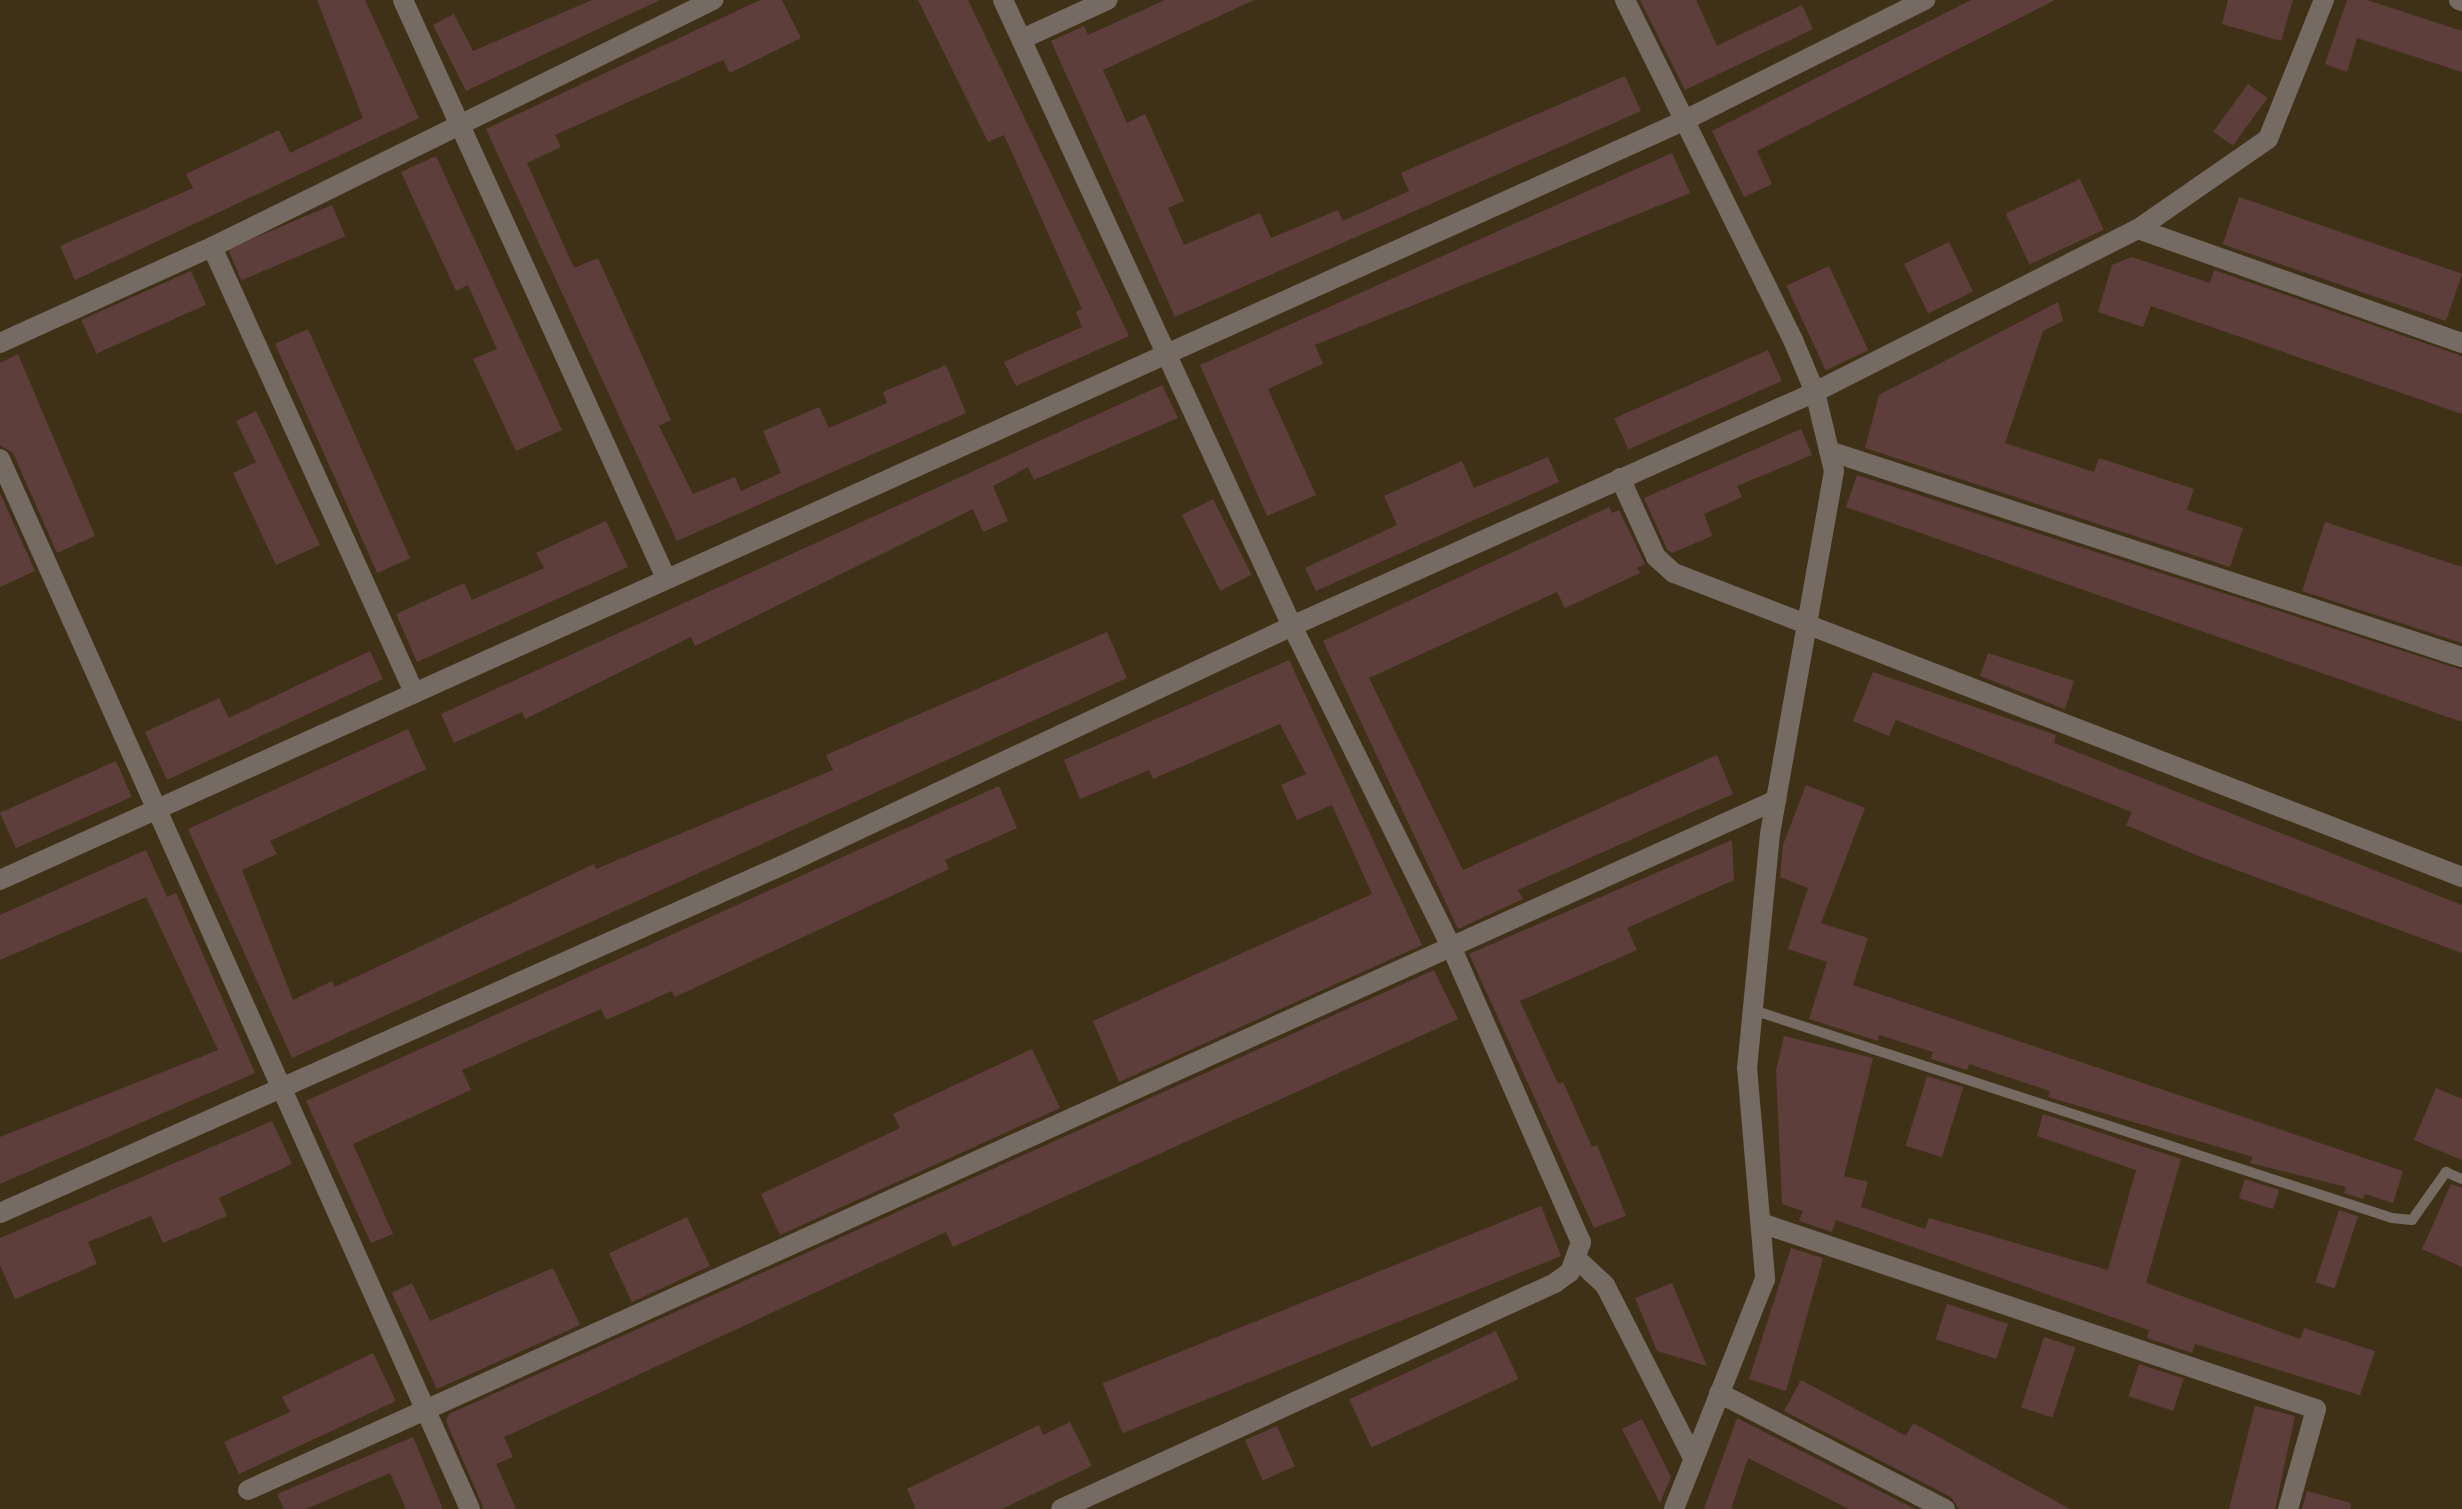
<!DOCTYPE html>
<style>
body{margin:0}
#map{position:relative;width:2462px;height:1509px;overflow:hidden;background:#3f3117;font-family:"Public Sans",sans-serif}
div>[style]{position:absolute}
.building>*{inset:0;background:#5d3e3b;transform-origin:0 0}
.lane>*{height:10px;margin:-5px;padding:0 5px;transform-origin:5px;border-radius:5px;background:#766b62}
.street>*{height:20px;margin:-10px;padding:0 10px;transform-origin:10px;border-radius:10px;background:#766b62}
span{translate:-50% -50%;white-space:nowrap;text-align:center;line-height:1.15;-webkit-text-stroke:10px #34270d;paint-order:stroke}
</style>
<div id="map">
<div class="building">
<div style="clip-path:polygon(317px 0,365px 0,419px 118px,75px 280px,60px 246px,193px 188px,186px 174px,279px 130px,290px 153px,363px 118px)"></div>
<div style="clip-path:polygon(592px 0,660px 0,466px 91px,433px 25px,454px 14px,473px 51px)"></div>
<div style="clip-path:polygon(760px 0,782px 0,801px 38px,730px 73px,723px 60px,615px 108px,555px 135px,561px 147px,527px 163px,574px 268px,598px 258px,671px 420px,659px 426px,693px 494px,735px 477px,741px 491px,781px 473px,763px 431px,819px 407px,829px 428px,887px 403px,883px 392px,946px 365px,966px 413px,677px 541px,486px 129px)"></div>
<div style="clip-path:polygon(918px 0,968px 0,1129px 336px,1016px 386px,1004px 362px,1082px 327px,1076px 312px,1082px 309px,1004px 135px,988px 142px)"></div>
<div style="clip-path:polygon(1165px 0,1254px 0,1103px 70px,1127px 123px,1145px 114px,1184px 201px,1168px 208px,1184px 245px,1260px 213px,1271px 238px,1338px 210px,1343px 221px,1409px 191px,1401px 173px,1625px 76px,1641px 111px,1175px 317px,1051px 41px,1084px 26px,1088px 35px)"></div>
<div style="clip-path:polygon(1640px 0,1696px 0,1717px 46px,1802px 5px,1813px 29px,1685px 90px)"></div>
<div style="clip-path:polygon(1971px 0,2055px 0,1757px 151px,1772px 184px,1744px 197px,1712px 131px)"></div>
<div style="clip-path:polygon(2228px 0,2293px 0,2281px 41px,2222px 24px)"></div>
<div style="clip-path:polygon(2347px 0,2367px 0,2462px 31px,2462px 72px,2357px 38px,2347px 72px,2325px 64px)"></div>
<div style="left:2248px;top:84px;width:24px;height:59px;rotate:36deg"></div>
<div style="clip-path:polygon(1672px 153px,1690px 193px,1315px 345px,1323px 364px,1268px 389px,1316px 495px,1267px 516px,1200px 365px)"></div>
<div style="clip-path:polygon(436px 156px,562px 430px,516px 451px,473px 359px,497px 349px,468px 285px,456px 291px,401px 172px)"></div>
<div style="left:2080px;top:179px;width:56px;height:82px;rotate:65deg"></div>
<div style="left:2239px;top:197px;width:236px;height:50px;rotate:19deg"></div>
<div style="left:332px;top:205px;width:34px;height:113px;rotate:67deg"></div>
<div style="left:1949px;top:242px;width:55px;height:50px;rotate:64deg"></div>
<div style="clip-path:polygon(2132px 257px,2210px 283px,2214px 270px,2462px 356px,2462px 414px,2151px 306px,2143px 327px,2098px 312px,2112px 265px)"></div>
<div style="left:1829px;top:266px;width:93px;height:47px;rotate:65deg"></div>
<div style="left:191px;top:271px;width:37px;height:120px;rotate:66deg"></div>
<div style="clip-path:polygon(2058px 302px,2063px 321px,2043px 331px,2005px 443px,2094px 472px,2099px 458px,2194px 489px,2187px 510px,2243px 528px,2230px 567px,1865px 448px,1879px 395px)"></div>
<div style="left:308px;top:329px;width:251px;height:36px;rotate:66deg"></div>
<div style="left:1768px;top:350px;width:34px;height:168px;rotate:66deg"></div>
<div style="clip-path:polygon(18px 354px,95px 536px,57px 553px,13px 453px,0 445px,0 363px)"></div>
<div style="clip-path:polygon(1162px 385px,1178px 418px,1034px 480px,1028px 467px,993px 486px,1008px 521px,983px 532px,973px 509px,695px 646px,691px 637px,525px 719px,522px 712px,454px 743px,441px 714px)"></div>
<div style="clip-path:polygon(256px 411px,320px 545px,276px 565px,233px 473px,256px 462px,236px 421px)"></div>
<div style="clip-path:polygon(1801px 429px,1812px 455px,1737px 486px,1742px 497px,1704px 514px,1712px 536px,1672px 553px,1667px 549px,1644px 498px)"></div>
<div style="clip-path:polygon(1548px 457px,1559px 482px,1316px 591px,1305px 568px,1397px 525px,1384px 496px,1462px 461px,1474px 488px)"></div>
<div style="clip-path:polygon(1857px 475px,2462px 670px,2462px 722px,1846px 507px)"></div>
<div style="clip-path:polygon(0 493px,35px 571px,0 587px)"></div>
<div style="left:1213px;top:499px;width:85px;height:35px;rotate:63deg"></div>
<div style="clip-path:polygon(1609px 507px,1612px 513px,1619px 510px,1645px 564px,1637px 568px,1640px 573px,1565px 608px,1557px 592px,1369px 678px,1463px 870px,1717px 755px,1733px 794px,1518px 890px,1523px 899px,1458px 929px,1323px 641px)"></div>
<div style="clip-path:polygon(606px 521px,628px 567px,417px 662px,396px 614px,464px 583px,472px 600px,544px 568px,536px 553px)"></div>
<div style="clip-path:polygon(2325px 522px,2462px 567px,2462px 643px,2302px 591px)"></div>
<div style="clip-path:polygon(1107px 632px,1127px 678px,292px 1058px,188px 829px,408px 729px,426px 769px,270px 841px,277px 854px,242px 870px,293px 1000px,332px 981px,335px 987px,594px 864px,596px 869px,833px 770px,826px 755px)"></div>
<div style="clip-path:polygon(370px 651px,383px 679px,167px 780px,145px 732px,219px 698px,229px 718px)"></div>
<div style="clip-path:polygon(1988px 653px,2074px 681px,2065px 709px,1980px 676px)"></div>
<div style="clip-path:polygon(1289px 660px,1422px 945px,1119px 1082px,1093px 1021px,1372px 894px,1332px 805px,1297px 820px,1281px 785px,1306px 774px,1280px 724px,1153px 779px,1149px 770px,1080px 799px,1064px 760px)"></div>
<div style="clip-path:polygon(1873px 672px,2056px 735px,2054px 743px,2462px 905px,2462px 953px,2196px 855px,2126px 825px,2132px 812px,1896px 720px,1889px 736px,1853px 721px)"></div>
<div style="left:116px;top:761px;width:39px;height:127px;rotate:66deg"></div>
<div style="clip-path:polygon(1806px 785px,1865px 808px,1821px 923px,1868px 938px,1853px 985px,2403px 1171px,2393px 1203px,2365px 1194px,2363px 1199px,2344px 1193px,2346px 1187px,2250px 1163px,2253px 1157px,2048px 1097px,2050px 1091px,1969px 1064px,1967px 1070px,1931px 1059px,1933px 1052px,1879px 1035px,1878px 1041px,1809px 1019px,1827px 962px,1788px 949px,1808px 888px,1780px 877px,1783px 845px)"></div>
<div style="clip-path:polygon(999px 786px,1017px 828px,945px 860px,949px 869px,675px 997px,672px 991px,606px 1020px,601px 1009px,462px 1070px,471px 1090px,353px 1144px,393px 1234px,371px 1243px,306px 1101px)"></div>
<div style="clip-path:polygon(1732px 840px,1734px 880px,1627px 928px,1637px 950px,1520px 1001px,1558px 1084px,1563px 1082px,1592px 1147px,1597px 1145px,1626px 1216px,1594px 1228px,1469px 954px)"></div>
<div style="clip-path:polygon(146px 850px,167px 897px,176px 893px,255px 1073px,0 1184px,0 1137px,218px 1050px,146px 897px,0 960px,0 915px)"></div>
<div style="clip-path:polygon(1434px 970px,1458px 1019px,953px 1247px,946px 1232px,504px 1437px,513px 1457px,496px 1464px,516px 1509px,484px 1509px,446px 1421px,449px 1414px)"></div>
<div style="clip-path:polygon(1784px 1036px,1873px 1058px,1844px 1176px,1868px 1182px,1861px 1207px,1925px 1229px,1929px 1218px,2108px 1270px,2136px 1170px,2037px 1136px,2043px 1114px,2181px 1159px,2146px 1283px,2300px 1339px,2304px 1328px,2375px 1351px,2360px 1395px,2195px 1344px,2192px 1353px,2147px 1338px,2149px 1330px,1836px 1220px,1832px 1232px,1799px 1221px,1803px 1211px,1782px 1204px,1776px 1071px)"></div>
<div style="clip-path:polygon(1032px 1049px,1060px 1108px,780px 1235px,761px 1194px,900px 1128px,893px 1114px)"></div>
<div style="left:1927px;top:1076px;width:38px;height:73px;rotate:17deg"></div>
<div style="clip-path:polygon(2436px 1088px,2462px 1099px,2462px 1160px,2414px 1140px)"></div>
<div style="clip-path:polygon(272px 1121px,292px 1164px,219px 1198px,227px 1216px,163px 1243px,151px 1216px,88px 1242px,97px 1264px,15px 1299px,0 1265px,0 1238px)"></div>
<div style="left:2245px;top:1179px;width:36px;height:20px;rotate:18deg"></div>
<div style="clip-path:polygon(2451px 1184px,2462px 1188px,2462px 1267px,2422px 1249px)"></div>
<div style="left:1541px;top:1206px;width:54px;height:473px;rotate:68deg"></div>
<div style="left:2339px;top:1210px;width:20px;height:76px;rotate:18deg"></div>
<div style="left:687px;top:1217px;width:54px;height:86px;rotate:65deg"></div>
<div style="clip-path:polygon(1791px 1248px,1823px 1258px,1786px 1391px,1749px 1379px)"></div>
<div style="clip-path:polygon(553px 1268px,580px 1325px,437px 1389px,392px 1293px,412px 1283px,430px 1321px)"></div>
<div style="clip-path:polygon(1672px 1283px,1707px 1366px,1657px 1351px,1635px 1298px)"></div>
<div style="left:1947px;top:1304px;width:64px;height:37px;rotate:18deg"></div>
<div style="left:1496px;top:1331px;width:53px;height:162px;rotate:65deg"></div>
<div style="left:2044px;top:1337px;width:33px;height:74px;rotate:18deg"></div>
<div style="clip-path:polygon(373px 1353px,396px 1401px,239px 1474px,224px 1442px,290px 1412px,282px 1397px)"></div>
<div style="left:2139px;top:1364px;width:47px;height:34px;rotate:18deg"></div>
<div style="clip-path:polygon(1801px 1380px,1906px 1436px,1913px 1423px,2070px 1509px,1959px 1509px,1951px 1497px,1784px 1411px)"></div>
<div style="clip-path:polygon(2255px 1406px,2295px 1416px,2275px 1509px,2229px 1509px)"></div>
<div style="clip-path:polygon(1737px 1418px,1915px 1509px,1849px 1509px,1748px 1458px,1731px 1509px,1704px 1509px)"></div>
<div style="clip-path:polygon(1642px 1419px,1671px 1477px,1660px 1503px,1622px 1429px)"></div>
<div style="clip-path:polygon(1070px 1422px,1092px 1466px,1002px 1509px,916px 1509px,907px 1489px,1039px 1425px,1043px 1435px)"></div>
<div style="left:1277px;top:1426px;width:44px;height:35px;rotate:66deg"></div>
<div style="clip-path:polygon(413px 1437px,443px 1509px,455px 1509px,406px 1509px,390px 1473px,306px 1509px,284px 1509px,277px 1494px)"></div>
<div style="clip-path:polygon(2307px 1491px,2351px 1503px,2350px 1509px,2302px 1509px)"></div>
</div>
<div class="lane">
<div style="left:1753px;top:1010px;width:672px;rotate:18.03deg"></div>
<div style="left:2392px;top:1218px;width:20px;rotate:6deg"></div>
<div style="left:2412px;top:1220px;width:59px;rotate:-54.7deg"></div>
<div style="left:2446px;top:1172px;width:17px;rotate:24deg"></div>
</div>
<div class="street">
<div style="left:403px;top:0;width:633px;rotate:65.54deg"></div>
<div style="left:1003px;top:0;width:689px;rotate:65.22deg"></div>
<div style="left:1292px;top:626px;width:355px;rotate:63.6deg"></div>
<div style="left:1450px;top:944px;width:326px;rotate:66.3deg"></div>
<div style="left:1581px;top:1242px;width:32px;rotate:110deg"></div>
<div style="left:1570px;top:1272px;width:19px;rotate:144deg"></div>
<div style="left:1555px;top:1283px;width:543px;rotate:155.42deg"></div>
<div style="left:1625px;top:0;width:379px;rotate:63.7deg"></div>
<div style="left:1793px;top:340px;width:56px;rotate:67.1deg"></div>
<div style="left:1815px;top:392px;width:81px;rotate:76.5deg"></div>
<div style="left:1834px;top:471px;width:369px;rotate:100deg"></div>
<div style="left:1770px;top:834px;width:234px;rotate:95.6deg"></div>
<div style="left:1747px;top:1067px;width:213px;rotate:85.1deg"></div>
<div style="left:1765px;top:1279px;width:247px;rotate:111.6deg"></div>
<div style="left:2459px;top:0;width:3px;rotate:18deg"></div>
<div style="left:1022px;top:39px;width:94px;rotate:-24.6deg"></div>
<div style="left:2138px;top:229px;width:343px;rotate:19.4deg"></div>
<div style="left:212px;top:247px;width:490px;rotate:65.6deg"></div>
<div style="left:0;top:343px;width:233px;rotate:-24.4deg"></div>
<div style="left:212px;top:247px;width:559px;rotate:-26.24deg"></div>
<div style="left:1829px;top:451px;width:666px;rotate:18.03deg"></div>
<div style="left:0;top:459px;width:1150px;rotate:65.89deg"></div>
<div style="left:1620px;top:478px;width:87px;rotate:65.5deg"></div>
<div style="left:1656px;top:557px;width:24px;rotate:42deg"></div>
<div style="left:1674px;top:573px;width:845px;rotate:21.1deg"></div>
<div style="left:0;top:880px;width:1846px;rotate:-24.27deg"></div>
<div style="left:1683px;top:121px;width:271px;rotate:-26.6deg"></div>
<div style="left:0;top:1213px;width:867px;rotate:-23.96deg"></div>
<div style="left:792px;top:861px;width:552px;rotate:-25.17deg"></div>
<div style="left:1292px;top:626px;width:573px;rotate:-24.1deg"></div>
<div style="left:1815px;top:392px;width:362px;rotate:-26.8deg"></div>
<div style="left:2138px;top:229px;width:158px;rotate:-34.7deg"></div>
<div style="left:2268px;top:139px;width:150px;rotate:-68.1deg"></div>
<div style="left:1761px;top:1223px;width:585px;rotate:18.53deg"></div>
<div style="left:2316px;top:1409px;width:104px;rotate:105.6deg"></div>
<div style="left:1577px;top:1259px;width:38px;rotate:43deg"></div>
<div style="left:1605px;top:1285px;width:194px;rotate:63deg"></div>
<div style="left:1719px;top:1393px;width:254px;rotate:27.2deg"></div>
<div style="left:248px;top:1490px;width:1677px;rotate:-24.3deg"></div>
</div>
</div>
